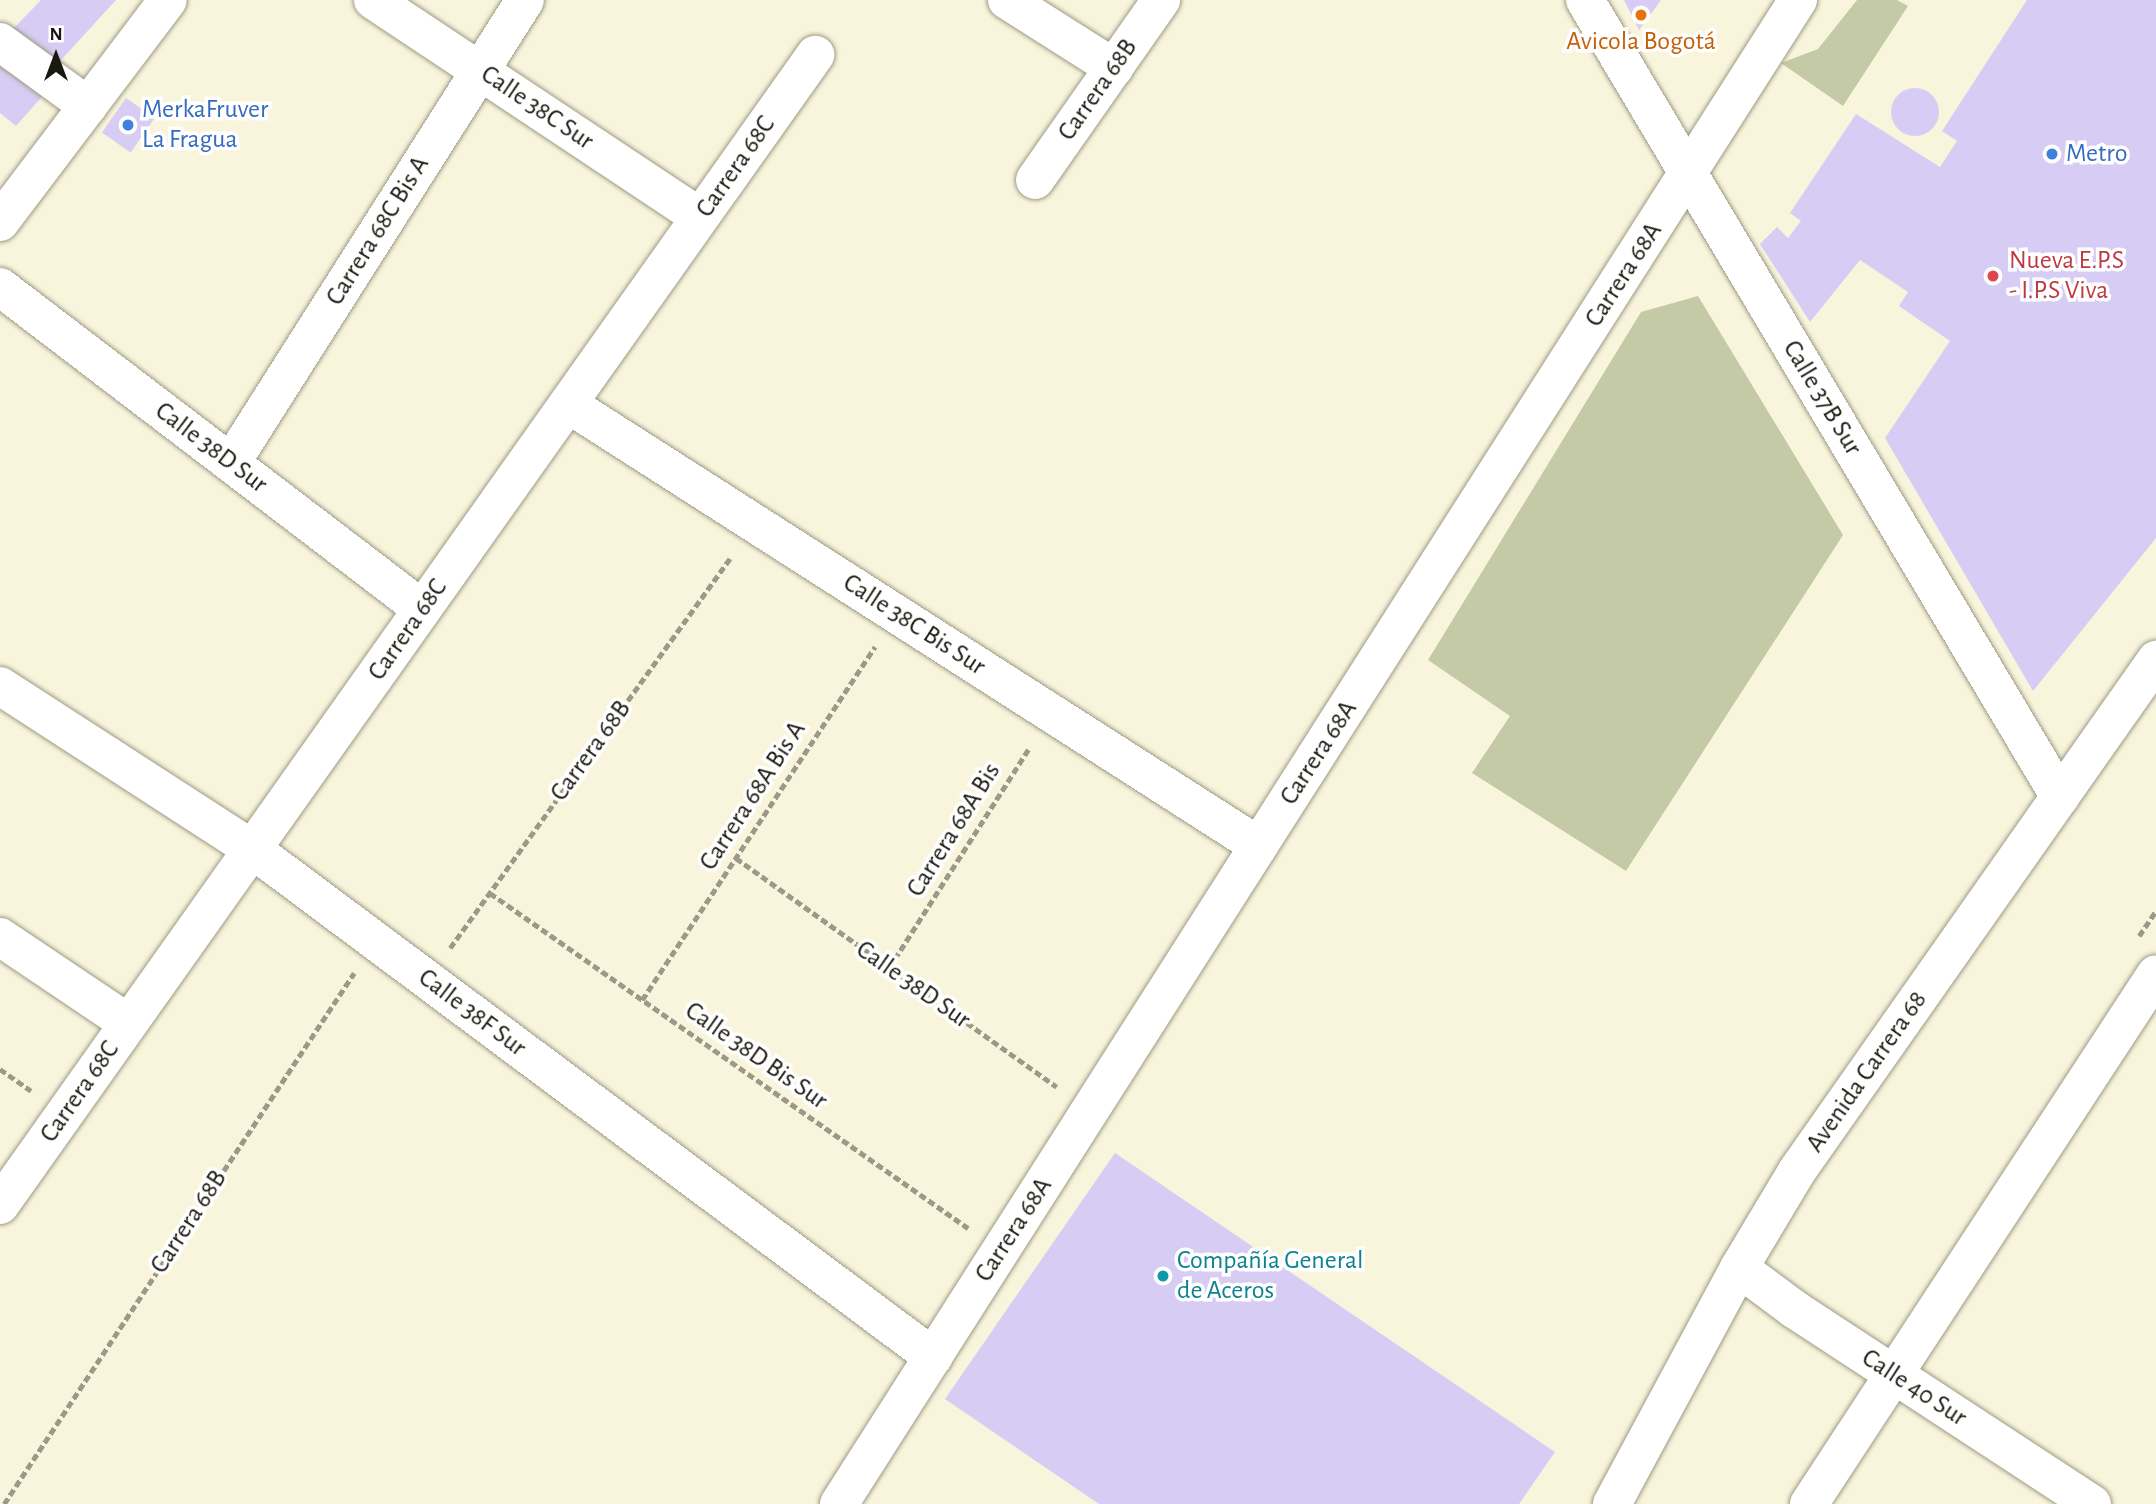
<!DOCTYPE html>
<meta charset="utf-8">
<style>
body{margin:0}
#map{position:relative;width:2156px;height:1504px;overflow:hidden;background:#f9f5dd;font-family:"Alegreya Sans",sans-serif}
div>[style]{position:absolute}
.green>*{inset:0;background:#c5caa6}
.building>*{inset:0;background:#d7ccf4;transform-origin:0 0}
.round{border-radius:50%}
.path>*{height:4.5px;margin-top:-2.25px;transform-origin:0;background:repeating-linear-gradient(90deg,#9c9988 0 7px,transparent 0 10.5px)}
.roads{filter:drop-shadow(0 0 2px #9e9a84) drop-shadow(0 0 2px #9e9a84)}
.minor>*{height:38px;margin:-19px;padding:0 19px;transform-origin:19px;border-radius:19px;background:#fff}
.major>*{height:38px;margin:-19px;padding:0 19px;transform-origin:19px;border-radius:19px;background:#fff}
.dots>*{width:19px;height:19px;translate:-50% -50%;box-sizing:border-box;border:4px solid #fff;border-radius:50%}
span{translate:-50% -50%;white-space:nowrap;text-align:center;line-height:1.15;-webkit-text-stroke:7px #fff;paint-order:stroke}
.food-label{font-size:26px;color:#c56008}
.street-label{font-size:26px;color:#1a1911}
.shop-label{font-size:26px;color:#366cbe}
.left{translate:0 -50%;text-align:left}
.health-label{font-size:26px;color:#be3a42}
.culture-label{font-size:26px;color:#0d838f}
.north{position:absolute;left:21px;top:21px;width:70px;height:70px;-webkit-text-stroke:5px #fff;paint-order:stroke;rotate:0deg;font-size:19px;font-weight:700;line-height:28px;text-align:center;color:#1a1911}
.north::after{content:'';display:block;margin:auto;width:24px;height:32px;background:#1a1911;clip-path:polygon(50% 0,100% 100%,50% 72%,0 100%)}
</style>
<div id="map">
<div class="green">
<div style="clip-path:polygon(1857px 0,1897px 0,1908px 6px,1843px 106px,1781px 63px,1818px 49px)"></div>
<div style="clip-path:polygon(1698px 296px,1843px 535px,1626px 871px,1472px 773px,1510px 716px,1428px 660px,1641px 312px)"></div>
</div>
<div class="building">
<div style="clip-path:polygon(41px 0,116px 0,51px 71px,10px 32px)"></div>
<div style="clip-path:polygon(1624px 0,1661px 0,1639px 30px)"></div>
<div style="clip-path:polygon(2027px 0,2156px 0,2156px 538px,2033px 691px,1885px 438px,1950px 341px,1899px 306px,1908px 292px,1860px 260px,1810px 322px,1760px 244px,1777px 227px,1788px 238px,1801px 221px,1790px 213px,1856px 114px,1940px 167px,1957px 141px,1942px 131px)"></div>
<div style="clip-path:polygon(0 53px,47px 91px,16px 126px,0 113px)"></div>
<div class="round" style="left:1891px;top:88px;width:48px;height:48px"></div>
<div style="left:126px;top:98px;width:35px;height:42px;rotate:35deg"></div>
<div style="clip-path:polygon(1115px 1153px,1555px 1452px,1519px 1504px,1099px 1504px,945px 1399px)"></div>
</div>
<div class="path">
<div style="left:736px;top:858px;width:394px;rotate:35.5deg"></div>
<div style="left:490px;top:893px;width:584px;rotate:35.02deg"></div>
<div style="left:2139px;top:936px;width:30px;rotate:-56deg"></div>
<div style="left:450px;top:948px;width:481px;rotate:-54.3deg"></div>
<div style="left:889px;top:968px;width:262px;rotate:-57.5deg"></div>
<div style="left:642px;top:1000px;width:423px;rotate:-56.6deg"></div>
<div style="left:0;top:1069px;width:38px;rotate:35deg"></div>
<div style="left:4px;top:1504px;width:636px;rotate:-56.61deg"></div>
</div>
<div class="roads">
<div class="minor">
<div style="left:373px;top:0;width:392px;rotate:33.6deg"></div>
<div style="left:1007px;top:0;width:127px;rotate:32.4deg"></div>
<div style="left:1585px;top:0;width:928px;rotate:59.21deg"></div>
<div style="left:0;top:42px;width:109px;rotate:36deg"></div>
<div style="left:1035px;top:180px;width:220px;rotate:-55deg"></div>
<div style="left:0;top:222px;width:278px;rotate:-52.9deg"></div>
<div style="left:0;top:287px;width:531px;rotate:37.34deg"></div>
<div style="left:568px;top:404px;width:820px;rotate:32.61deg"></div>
<div style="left:231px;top:463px;width:548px;rotate:-57.58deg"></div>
<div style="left:0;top:686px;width:300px;rotate:32.9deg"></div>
<div style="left:252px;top:849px;width:850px;rotate:36.72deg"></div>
<div style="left:0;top:937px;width:154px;rotate:33.9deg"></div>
<div style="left:0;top:1205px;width:1410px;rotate:-54.67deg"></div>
<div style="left:1739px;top:1268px;width:69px;rotate:36.7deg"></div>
<div style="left:1794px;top:1309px;width:356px;rotate:33.2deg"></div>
<div style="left:839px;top:1504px;width:1784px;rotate:-57.48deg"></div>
</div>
<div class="major">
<div style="left:1612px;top:1504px;width:268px;rotate:-61.7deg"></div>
<div style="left:1739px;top:1268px;width:113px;rotate:-59.1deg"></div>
<div style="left:1797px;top:1171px;width:625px;rotate:-54.91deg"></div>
<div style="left:1809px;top:1504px;width:633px;rotate:-56.79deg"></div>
</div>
</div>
<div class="dots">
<div style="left:1641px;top:15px;background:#e8710a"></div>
<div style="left:128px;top:125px;background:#3f7fe0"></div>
<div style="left:2052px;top:154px;background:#3f7fe0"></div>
<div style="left:1993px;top:276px;background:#e0444e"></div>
<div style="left:1163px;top:1276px;background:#0f9aa8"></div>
</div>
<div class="food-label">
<span style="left:1641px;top:42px">Avicola Bogotá</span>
</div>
<div class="street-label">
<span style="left:1098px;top:90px;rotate:-55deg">Carrera 68B</span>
<span style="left:537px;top:108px;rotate:34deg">Calle 38C Sur</span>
<span style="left:736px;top:167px;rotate:-55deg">Carrera 68C</span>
<span style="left:378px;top:231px;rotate:-58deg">Carrera 68C Bis A</span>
<span style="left:1624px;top:275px;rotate:-57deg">Carrera 68A</span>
<span style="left:1822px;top:398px;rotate:59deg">Calle 37B Sur</span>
<span style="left:211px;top:448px;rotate:37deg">Calle 38D Sur</span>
<span style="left:914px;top:625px;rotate:33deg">Calle 38C Bis Sur</span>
<span style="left:408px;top:630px;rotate:-55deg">Carrera 68C</span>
<span style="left:591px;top:751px;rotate:-54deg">Carrera 68B</span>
<span style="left:1319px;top:753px;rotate:-57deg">Carrera 68A</span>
<span style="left:753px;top:796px;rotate:-57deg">Carrera 68A Bis A</span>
<span style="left:954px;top:830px;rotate:-58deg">Carrera 68A Bis</span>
<span style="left:913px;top:985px;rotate:35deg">Calle 38D Sur</span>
<span style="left:472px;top:1013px;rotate:37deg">Calle 38F Sur</span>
<span style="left:756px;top:1056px;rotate:35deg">Calle 38D Bis Sur</span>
<span style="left:1867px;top:1072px;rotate:-55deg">Avenida Carrera 68</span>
<span style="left:80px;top:1092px;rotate:-55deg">Carrera 68C</span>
<span style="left:189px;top:1222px;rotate:-57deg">Carrera 68B</span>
<span style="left:1014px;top:1230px;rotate:-57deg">Carrera 68A</span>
<span style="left:1914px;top:1388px;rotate:33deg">Calle 40 Sur</span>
</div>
<div class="shop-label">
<span class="left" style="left:142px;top:125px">MerkaFruver<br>La Fragua</span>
<span class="left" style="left:2066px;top:154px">Metro</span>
</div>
<div class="health-label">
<span class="left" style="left:2009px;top:276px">Nueva E.P.S<br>- I.P.S Viva</span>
</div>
<div class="culture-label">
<span class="left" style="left:1177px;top:1276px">Compañía General<br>de Aceros</span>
</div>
<div class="north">N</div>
</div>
